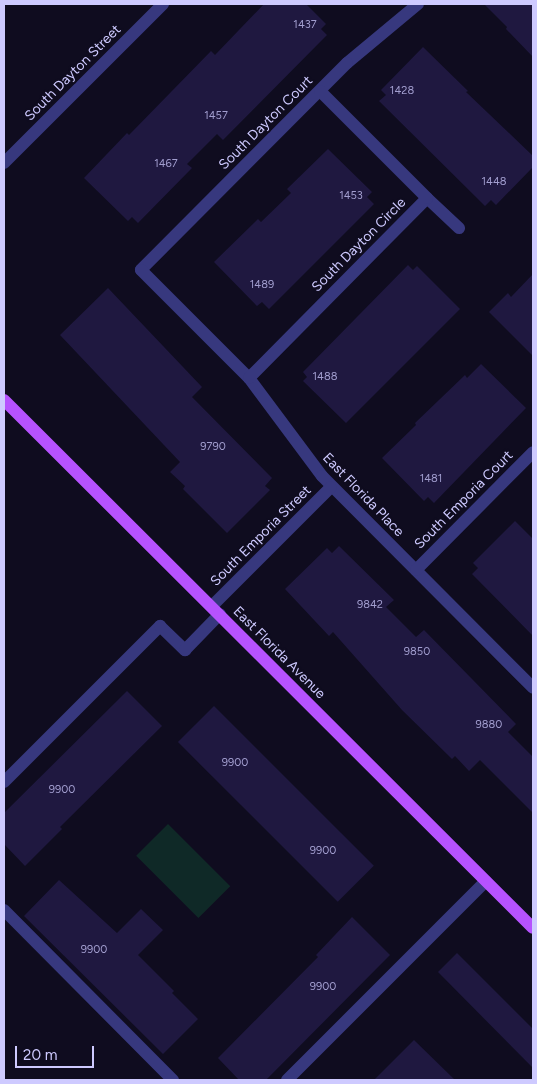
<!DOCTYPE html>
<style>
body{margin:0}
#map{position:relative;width:537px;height:1084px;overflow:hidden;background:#0f0c1f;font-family:Figtree,sans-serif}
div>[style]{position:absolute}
.green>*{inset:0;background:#0f2927;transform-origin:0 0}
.building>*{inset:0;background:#1f1840;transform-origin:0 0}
.minor>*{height:12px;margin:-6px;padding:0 6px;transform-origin:6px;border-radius:6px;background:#37387e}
.major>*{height:12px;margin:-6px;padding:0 6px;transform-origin:6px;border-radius:6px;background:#b652fe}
span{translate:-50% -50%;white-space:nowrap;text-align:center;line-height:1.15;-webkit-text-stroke:4px #0f0c1f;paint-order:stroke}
.number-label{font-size:11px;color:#a29ecf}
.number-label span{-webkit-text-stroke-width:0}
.street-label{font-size:14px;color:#cecaff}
.frame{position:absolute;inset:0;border:5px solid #cecaff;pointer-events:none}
.scale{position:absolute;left:15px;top:1046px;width:79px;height:22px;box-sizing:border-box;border:2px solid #cecaff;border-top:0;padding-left:6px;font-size:15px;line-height:18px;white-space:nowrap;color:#cecaff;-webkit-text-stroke:4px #0f0c1f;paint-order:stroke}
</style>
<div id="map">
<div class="green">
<div style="left:168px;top:824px;width:88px;height:45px;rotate:45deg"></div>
</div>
<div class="building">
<div style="clip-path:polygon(264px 4px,306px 4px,326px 24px,321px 29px,327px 35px,223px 140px,217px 134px,187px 164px,192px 168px,138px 223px,132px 217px,128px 221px,84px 178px,127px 133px,129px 135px,211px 51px,215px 55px)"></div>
<div style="clip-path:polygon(484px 4px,533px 4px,533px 57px,506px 29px,507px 27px)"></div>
<div style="clip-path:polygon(423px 47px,468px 91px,466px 92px,533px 156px,533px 167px,496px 205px,491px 200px,485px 206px,379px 101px,386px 95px,381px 90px)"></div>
<div style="clip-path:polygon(328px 149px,372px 192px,367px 197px,374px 204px,269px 309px,262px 302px,257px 306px,214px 262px,258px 219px,261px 222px,291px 193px,287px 189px)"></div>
<div style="clip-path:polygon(408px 265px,413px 270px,417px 266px,460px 309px,346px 423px,303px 381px,307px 377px,303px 372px)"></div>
<div style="clip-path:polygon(533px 274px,533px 356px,489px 312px,508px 293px,511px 297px)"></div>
<div style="clip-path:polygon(108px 288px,202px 387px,192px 397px,272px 478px,265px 486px,270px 490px,227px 533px,183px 489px,185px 486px,170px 472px,180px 462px,60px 335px)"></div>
<div style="clip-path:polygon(481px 364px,526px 408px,434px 503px,428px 497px,424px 501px,382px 458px,416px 425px,415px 423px,465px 375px,467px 378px)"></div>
<div style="clip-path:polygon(515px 521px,533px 539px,533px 636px,472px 574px,478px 568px,473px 563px)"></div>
<div style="clip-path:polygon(339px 546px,394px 600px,386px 607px,416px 637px,424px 630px,516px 724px,508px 732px,533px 757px,533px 813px,480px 760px,469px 771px,455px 756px,452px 759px,402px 710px,333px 632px,329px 636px,285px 589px,327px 548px,332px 553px)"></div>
<div style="clip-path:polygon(127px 691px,162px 726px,60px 827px,62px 829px,25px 866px,4px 844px,4px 813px)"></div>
<div style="left:214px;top:706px;width:226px;height:51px;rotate:45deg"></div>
<div style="clip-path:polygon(59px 880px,117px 933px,141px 909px,163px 930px,138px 955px,174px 991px,172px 993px,198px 1019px,163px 1054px,24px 916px)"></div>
<div style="clip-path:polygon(352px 917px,390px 955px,266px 1080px,239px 1080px,218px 1058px,318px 957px,316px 955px)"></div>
<div style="clip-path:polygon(457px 953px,533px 1029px,533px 1068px,438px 972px)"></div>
<div style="clip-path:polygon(414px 1040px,455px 1080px,374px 1080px)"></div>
</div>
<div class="minor">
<div style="left:418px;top:4px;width:92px;rotate:140.3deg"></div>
<div style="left:347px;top:63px;width:292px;rotate:134.9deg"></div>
<div style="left:141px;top:270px;width:153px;rotate:45deg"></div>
<div style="left:249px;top:378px;width:122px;rotate:53.3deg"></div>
<div style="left:322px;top:476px;width:299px;rotate:45.1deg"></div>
<div style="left:4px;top:163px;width:225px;rotate:-45deg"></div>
<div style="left:427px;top:198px;width:44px;rotate:43.2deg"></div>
<div style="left:249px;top:378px;width:253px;rotate:-45.3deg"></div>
<div style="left:427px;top:198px;width:151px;rotate:-135deg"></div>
<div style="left:416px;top:570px;width:166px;rotate:-45.2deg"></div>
<div style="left:212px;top:606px;width:168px;rotate:-45deg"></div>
<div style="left:4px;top:782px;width:221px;rotate:-45deg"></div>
<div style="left:160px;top:626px;width:35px;rotate:44deg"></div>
<div style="left:185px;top:650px;width:50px;rotate:-45.8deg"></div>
<div style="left:4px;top:910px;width:240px;rotate:45.2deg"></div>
<div style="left:287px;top:1080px;width:281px;rotate:-45deg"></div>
</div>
<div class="major">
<div style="left:4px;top:400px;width:747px;rotate:44.95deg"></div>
</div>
<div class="number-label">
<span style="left:305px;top:25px">1437</span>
<span style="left:402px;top:91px">1428</span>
<span style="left:216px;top:116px">1457</span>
<span style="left:166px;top:164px">1467</span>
<span style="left:494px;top:182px">1448</span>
<span style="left:351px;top:196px">1453</span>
<span style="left:262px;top:285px">1489</span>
<span style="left:325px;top:377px">1488</span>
<span style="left:213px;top:447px">9790</span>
<span style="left:431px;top:479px">1481</span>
<span style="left:370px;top:605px">9842</span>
<span style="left:417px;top:652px">9850</span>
<span style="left:489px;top:725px">9880</span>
<span style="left:235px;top:763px">9900</span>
<span style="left:62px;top:790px">9900</span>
<span style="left:323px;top:851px">9900</span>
<span style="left:94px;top:950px">9900</span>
<span style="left:323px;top:987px">9900</span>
</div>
<div class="street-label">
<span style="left:73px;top:73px;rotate:-45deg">South Dayton Street</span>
<span style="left:266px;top:123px;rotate:-45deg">South Dayton Court</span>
<span style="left:359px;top:245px;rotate:-45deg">South Dayton Circle</span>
<span style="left:363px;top:495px;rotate:46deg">East Florida Place</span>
<span style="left:464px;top:500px;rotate:-45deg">South Emporia Court</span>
<span style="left:261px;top:536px;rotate:-45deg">South Emporia Street</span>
<span style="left:279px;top:653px;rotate:45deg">East Florida Avenue</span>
</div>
<div class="frame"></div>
<div class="scale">20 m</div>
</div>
